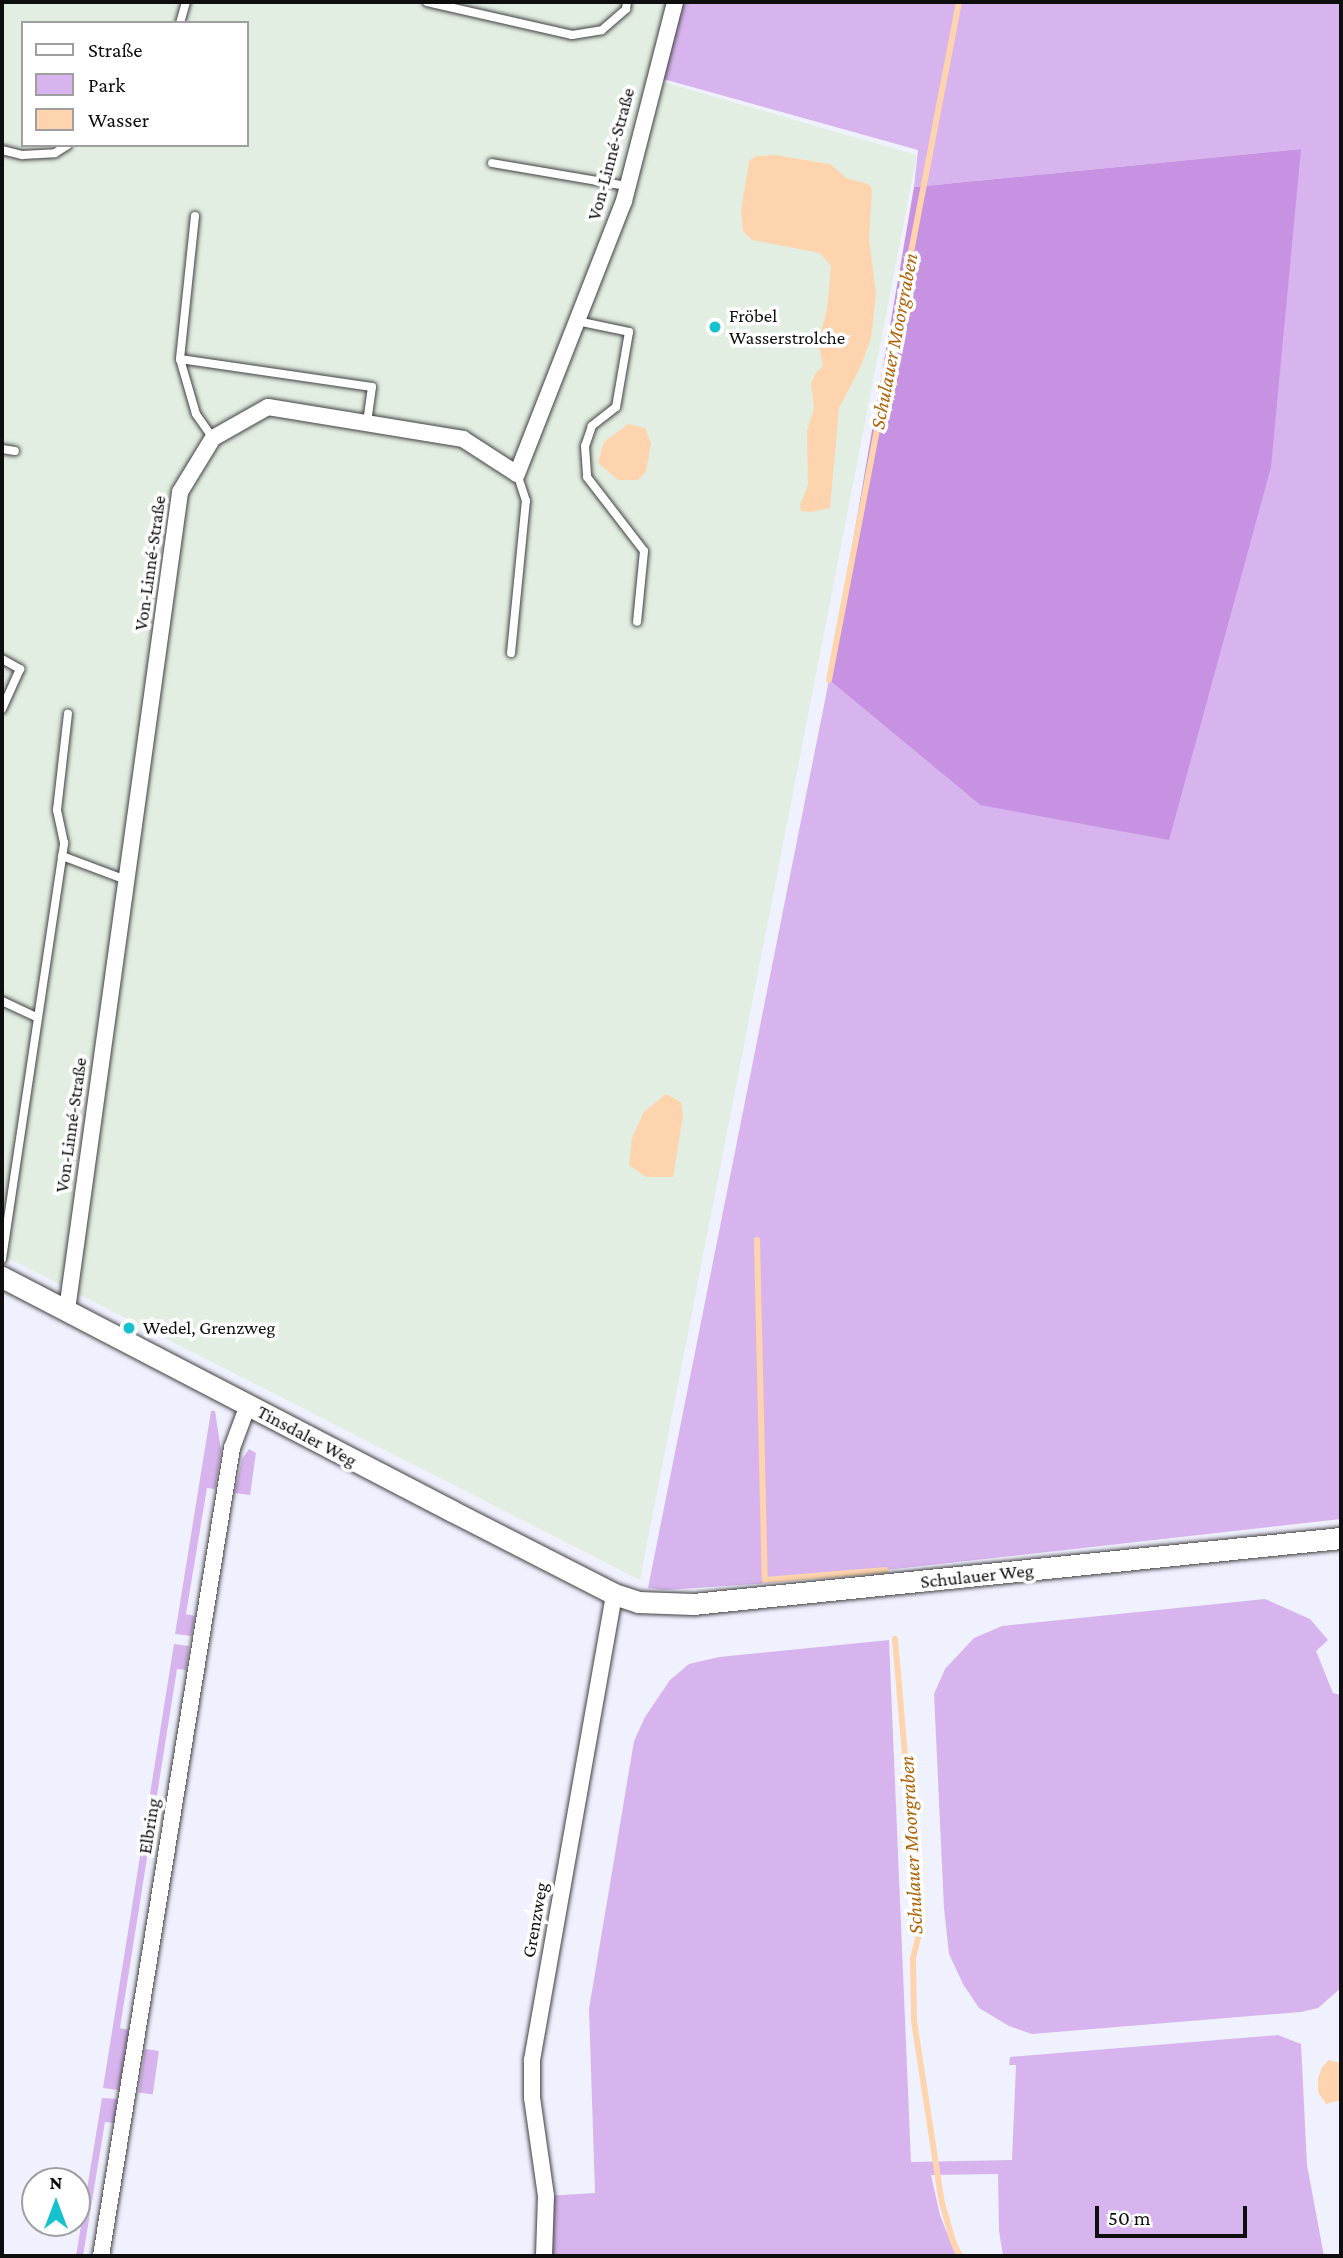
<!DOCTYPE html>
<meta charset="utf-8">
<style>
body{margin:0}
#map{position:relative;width:1343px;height:2258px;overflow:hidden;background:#f0f1ff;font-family:"Crimson Pro",serif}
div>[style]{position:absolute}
.industrial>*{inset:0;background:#e2eee2}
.green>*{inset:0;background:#d7b4ee;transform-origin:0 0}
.forest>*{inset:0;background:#c692e1}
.water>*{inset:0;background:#fdd4ae}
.stream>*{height:6px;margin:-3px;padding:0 3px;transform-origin:3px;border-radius:3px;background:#fdd4ae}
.roads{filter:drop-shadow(0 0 2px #414141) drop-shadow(0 0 2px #414141)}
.service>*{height:8px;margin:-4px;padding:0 4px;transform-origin:4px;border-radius:4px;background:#fff}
.minor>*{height:16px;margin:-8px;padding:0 8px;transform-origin:8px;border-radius:8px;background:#fff}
.tertiary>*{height:21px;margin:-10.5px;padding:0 10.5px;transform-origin:10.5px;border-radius:10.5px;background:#fff}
.dots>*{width:19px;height:19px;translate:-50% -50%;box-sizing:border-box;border:4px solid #fff;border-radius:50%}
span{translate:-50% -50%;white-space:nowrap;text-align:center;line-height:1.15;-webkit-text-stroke:7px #fff;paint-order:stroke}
.street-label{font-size:19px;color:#0e0e0e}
.poi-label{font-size:19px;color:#0e0e0e}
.left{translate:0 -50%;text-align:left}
.water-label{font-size:21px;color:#af6409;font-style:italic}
.frame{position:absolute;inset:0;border:4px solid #0e0e0e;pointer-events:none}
.legend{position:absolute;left:21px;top:21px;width:228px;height:126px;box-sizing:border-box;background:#fff;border:2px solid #9f9f9f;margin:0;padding:9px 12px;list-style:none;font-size:21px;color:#0e0e0e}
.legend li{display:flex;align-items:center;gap:14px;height:35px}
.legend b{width:35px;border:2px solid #9f9f9f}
.north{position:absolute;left:21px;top:2167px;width:70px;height:70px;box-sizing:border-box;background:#fff;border:2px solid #9f9f9f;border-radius:50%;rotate:0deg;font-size:19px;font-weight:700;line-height:28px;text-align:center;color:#0e0e0e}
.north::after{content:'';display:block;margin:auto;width:24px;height:32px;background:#16c2ce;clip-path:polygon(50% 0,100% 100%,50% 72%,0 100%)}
.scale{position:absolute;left:1095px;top:2206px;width:152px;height:32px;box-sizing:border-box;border:4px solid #0e0e0e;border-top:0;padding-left:9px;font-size:21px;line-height:24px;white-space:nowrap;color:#0e0e0e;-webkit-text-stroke:5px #fff;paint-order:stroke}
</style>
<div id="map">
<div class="industrial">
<div style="clip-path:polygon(evenodd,2px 2px,677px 2px,656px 80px,917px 155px,640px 1580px,2px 1255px,2px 2px,23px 23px,247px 23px,247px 145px,23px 145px,23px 23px)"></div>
</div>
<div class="green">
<div style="clip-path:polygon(676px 2px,1341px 2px,1341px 1519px,770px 1583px,665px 1590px,648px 1588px,829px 680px,980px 805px,1301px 149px,914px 187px,918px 150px,656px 77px)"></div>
<div style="clip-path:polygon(211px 1411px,215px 1411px,221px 1450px,215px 1489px,207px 1488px,186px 1614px,195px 1616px,191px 1636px,175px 1634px)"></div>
<div style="clip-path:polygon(249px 1449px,256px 1453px,250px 1495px,235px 1493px,242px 1459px)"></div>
<div style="clip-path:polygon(1265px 1599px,1310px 1619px,1328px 1640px,1316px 1651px,1333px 1693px,1341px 1695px,1341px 1988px,1318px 2008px,1301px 2012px,1032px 2034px,1009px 2026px,979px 2008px,963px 1984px,949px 1954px,944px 1908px,934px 1694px,945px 1669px,974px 1638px,1002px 1626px)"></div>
<div style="clip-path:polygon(889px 1640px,911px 2162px,1012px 2160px,1016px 2065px,1009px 2065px,1010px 2057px,1278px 2035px,1301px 2044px,1307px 2165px,1324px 2256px,1003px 2256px,999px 2231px,998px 2174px,931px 2175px,940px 2215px,956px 2256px,544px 2256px,546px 2196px,595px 2193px,589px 2009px,634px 1741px,645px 1717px,670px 1680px,689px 1664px,719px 1657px)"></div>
<div style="clip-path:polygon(174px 1644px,189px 1646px,186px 1670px,177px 1669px,120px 2028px,129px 2030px,119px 2090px,103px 2088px)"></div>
<div style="left:145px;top:2049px;width:14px;height:44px;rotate:8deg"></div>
<div style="clip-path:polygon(102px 2098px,117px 2099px,114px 2123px,105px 2122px,83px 2256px,76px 2256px)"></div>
</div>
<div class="forest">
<div style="clip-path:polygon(1301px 149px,1271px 467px,1169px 840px,980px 805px,829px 680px,914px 187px)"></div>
</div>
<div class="water">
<div style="clip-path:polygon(775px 155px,830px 164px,846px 178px,868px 184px,872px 189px,869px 239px,876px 294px,871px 338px,861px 366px,839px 408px,830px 508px,811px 512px,801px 511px,800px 505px,808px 485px,807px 431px,814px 408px,811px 384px,815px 374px,823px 366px,818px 342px,827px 310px,831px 266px,820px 253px,752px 240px,743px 231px,741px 211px,749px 161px,756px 156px)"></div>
<div style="clip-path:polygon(628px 424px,645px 428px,651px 443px,646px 472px,638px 480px,618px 480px,598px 463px,604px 442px)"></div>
<div style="clip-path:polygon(666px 1094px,681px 1102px,683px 1116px,673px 1177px,646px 1177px,629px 1165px,632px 1138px,644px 1112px)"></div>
<div style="clip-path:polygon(1329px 2060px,1341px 2063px,1341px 2100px,1326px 2104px,1318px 2092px,1318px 2078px,1322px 2067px)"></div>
</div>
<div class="stream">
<div style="left:829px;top:680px;width:690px;rotate:-79.15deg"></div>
<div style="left:757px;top:1240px;width:340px;rotate:88.7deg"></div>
<div style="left:765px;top:1580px;width:121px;rotate:-4.7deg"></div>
<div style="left:895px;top:1639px;width:292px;rotate:85.1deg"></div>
<div style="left:920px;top:1930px;width:30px;rotate:104deg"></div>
<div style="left:913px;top:1959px;width:62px;rotate:89.1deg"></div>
<div style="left:914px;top:2021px;width:184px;rotate:81.3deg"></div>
<div style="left:942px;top:2203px;width:37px;rotate:74deg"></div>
<div style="left:952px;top:2239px;width:19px;rotate:65deg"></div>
</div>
<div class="roads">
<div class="service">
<div style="left:427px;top:2px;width:149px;rotate:12.8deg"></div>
<div style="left:572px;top:35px;width:30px;rotate:-9deg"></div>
<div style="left:602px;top:30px;width:32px;rotate:-41deg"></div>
<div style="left:626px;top:9px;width:7px;rotate:-82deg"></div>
<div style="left:180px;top:23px;width:22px;rotate:-74deg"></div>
<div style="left:2px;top:150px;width:21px;rotate:14deg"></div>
<div style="left:22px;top:155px;width:33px;rotate:-3deg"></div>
<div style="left:55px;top:153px;width:15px;rotate:-32deg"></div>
<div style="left:492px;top:163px;width:137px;rotate:9.7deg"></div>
<div style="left:195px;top:216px;width:144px;rotate:96deg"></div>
<div style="left:180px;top:359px;width:194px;rotate:8.3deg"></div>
<div style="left:372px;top:387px;width:36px;rotate:98deg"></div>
<div style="left:577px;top:321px;width:53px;rotate:11.9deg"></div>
<div style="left:629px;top:332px;width:76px;rotate:99.8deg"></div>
<div style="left:616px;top:407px;width:31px;rotate:142deg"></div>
<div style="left:592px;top:426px;width:21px;rotate:109deg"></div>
<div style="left:585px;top:446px;width:31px;rotate:86deg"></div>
<div style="left:587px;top:477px;width:93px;rotate:52.4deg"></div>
<div style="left:644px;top:551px;width:71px;rotate:95.6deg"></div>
<div style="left:180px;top:359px;width:57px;rotate:73.8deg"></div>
<div style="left:196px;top:414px;width:29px;rotate:55deg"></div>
<div style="left:2px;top:449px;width:13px;rotate:9deg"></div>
<div style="left:511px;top:653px;width:153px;rotate:-84.4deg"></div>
<div style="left:526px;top:501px;width:28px;rotate:-108deg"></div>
<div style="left:2px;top:659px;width:21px;rotate:29deg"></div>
<div style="left:20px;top:669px;width:44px;rotate:114.2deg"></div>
<div style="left:62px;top:856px;width:68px;rotate:20.6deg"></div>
<div style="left:2px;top:1001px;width:38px;rotate:25deg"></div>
<div style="left:2px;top:1259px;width:421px;rotate:-81.5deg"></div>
<div style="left:64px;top:843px;width:34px;rotate:-102deg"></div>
<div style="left:57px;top:810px;width:97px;rotate:-83.5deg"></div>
</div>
<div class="minor">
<div style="left:67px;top:1310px;width:826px;rotate:-82.13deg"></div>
<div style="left:180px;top:492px;width:63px;rotate:-58.6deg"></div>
<div style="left:213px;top:438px;width:63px;rotate:-29.4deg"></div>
<div style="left:268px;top:407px;width:198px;rotate:9.3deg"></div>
<div style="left:463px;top:439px;width:64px;rotate:32.9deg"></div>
<div style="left:517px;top:474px;width:293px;rotate:-68.6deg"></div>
<div style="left:624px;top:201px;width:205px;rotate:-75.6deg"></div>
<div style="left:101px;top:2256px;width:819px;rotate:-80.79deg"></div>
<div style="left:232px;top:1448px;width:46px;rotate:-69.6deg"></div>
<div style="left:544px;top:2256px;width:60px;rotate:-88.1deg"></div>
<div style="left:546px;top:2196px;width:99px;rotate:-98.1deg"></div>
<div style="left:532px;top:2098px;width:38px;rotate:-90deg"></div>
<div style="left:532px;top:2060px;width:473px;rotate:-80deg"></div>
</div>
<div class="tertiary">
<div style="left:2px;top:1277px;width:507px;rotate:27.47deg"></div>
<div style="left:452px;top:1511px;width:182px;rotate:27.1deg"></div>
<div style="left:614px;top:1594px;width:25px;rotate:18deg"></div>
<div style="left:638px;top:1602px;width:55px;rotate:2.1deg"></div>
<div style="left:693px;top:1604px;width:651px;rotate:-5.82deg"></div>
</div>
</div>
<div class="dots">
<div style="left:715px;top:327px;background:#16c2ce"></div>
<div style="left:129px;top:1328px;background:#16c2ce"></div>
</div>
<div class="street-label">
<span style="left:611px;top:154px;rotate:-75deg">Von-Linné-Straße</span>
<span style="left:150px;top:563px;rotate:-82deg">Von-Linné-Straße</span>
<span style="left:71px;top:1125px;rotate:-82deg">Von-Linné-Straße</span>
<span style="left:307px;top:1436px;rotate:28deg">Tinsdaler Weg</span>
<span style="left:977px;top:1576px;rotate:-6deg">Schulauer Weg</span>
<span style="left:149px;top:1826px;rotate:-81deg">Elbring</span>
<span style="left:535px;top:1920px;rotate:-80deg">Grenzweg</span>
</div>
<div class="poi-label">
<span class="left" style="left:729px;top:327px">Fröbel<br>Wasserstrolche</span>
<span class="left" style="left:143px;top:1328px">Wedel, Grenzweg</span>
</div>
<div class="water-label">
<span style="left:894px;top:341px;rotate:-79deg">Schulauer Moorgraben</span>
<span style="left:911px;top:1845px;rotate:-93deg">Schulauer Moorgraben</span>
</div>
<div class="frame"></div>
<ul class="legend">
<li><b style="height:9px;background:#fff"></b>Straße</li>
<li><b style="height:19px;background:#d7b4ee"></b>Park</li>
<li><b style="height:19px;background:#fdd4ae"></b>Wasser</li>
</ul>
<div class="north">N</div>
<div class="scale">50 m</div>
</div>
